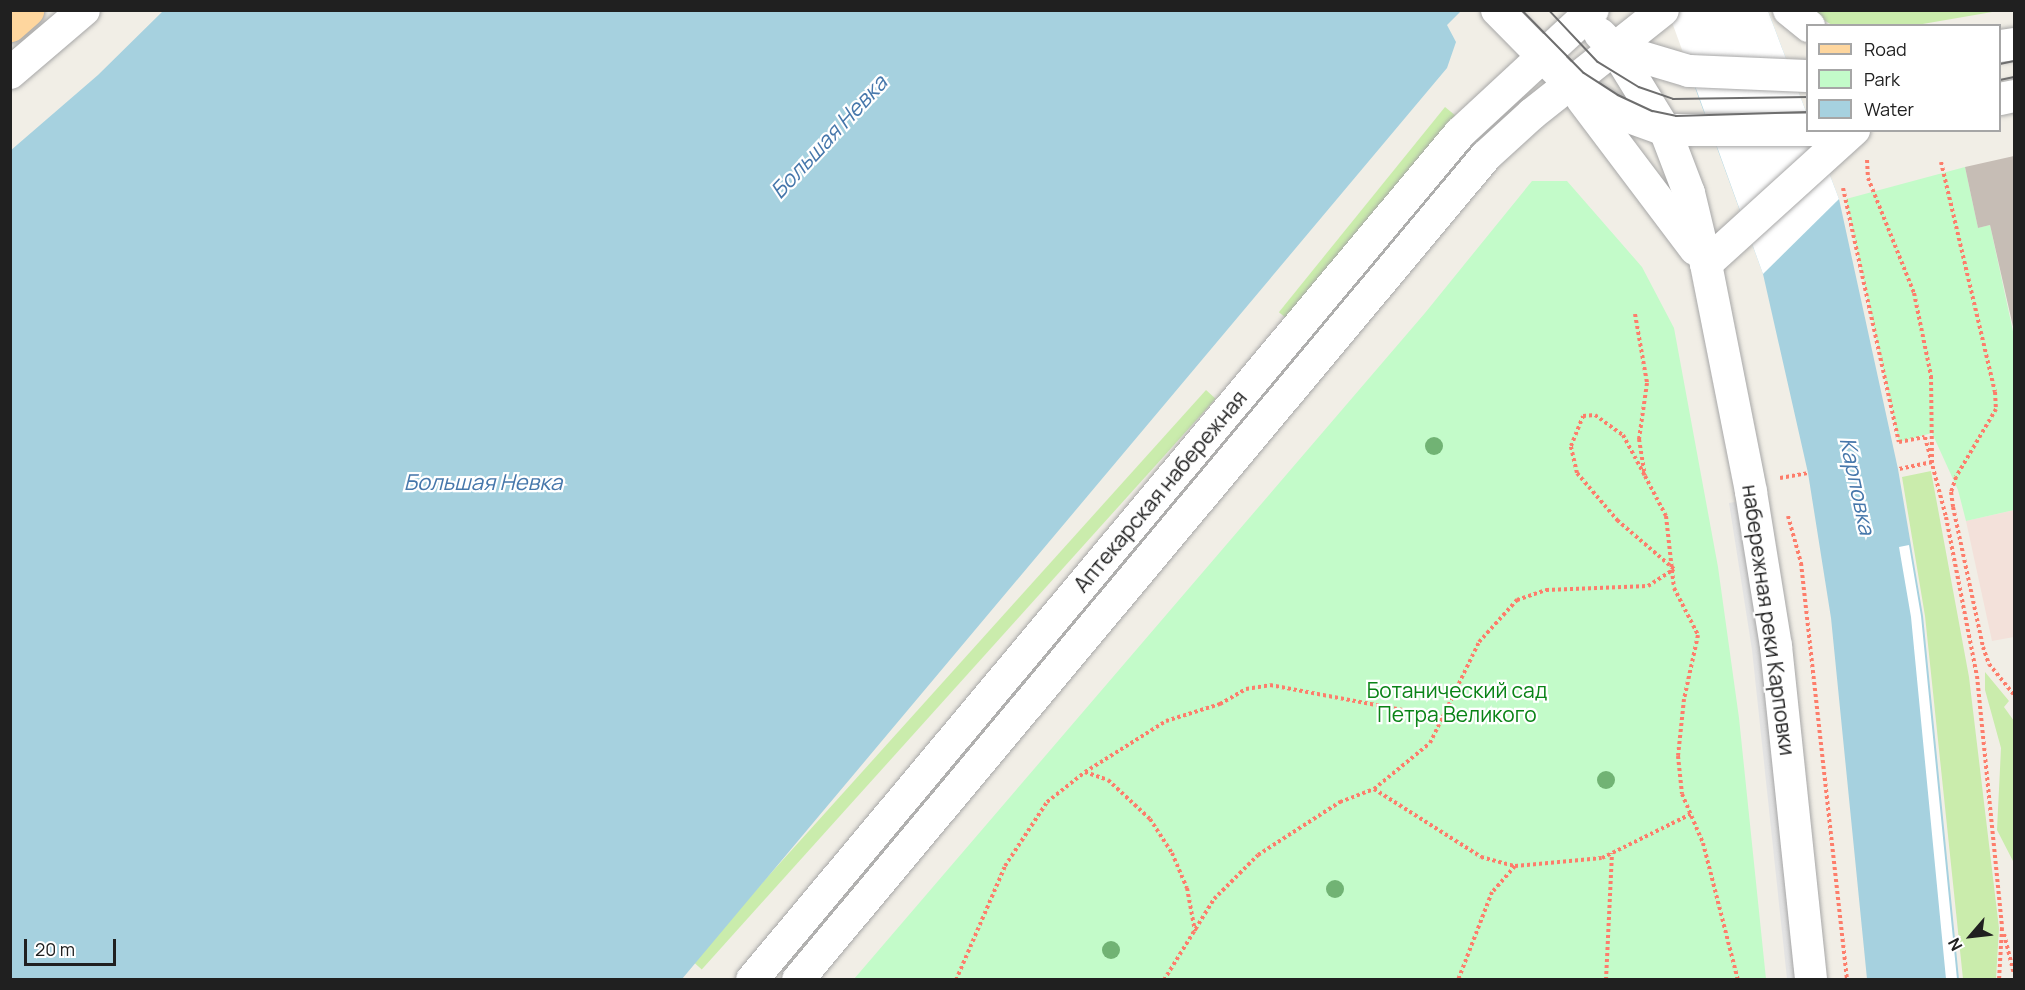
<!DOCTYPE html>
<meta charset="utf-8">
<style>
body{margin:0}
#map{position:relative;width:2025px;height:990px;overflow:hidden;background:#f1eee6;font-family:Manrope,sans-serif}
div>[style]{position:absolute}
.military>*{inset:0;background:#f3e1da}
.grass>*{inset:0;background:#caecac;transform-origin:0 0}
.park>*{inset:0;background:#c3fbc9}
.parking>*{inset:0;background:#e4e4e4}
.water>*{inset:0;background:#a6d1df}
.pier>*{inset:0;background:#fff}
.building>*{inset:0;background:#c6bdb5}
.path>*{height:4px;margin-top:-2px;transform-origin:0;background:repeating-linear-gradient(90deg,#fd7d6b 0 3px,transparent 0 6px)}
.roads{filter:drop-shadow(0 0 2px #a7a7a7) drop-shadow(0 0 2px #a7a7a7)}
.tertiary>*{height:32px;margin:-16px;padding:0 16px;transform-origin:16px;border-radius:16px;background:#fff}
.primary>*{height:33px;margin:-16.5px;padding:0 16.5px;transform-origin:16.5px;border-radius:16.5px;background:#fed69e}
.tram>*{height:1.5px;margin:-0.75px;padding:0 0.75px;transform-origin:0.75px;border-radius:0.75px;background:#6e6e6e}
.trees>*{width:18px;height:18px;margin:-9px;border-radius:50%;background:#71b374}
span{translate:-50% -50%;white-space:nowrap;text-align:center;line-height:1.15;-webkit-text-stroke:4.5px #fff;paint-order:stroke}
.street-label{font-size:21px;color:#202020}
.park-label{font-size:21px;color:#098316}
.water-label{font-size:22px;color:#4677ab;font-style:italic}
.frame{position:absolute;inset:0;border:12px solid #202020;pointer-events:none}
.legend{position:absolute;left:1806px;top:24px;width:195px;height:108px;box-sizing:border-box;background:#fff;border:2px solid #a6a6a6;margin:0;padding:8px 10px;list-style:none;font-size:18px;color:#202020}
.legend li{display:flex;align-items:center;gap:12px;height:30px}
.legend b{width:30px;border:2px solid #a6a6a6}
.north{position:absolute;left:1941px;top:906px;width:60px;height:60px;-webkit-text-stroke:4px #fff;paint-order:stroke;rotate:242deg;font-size:16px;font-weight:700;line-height:24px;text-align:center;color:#202020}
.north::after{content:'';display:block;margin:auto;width:21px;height:27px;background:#202020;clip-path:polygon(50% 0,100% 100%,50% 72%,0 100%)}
.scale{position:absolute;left:24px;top:939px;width:92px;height:27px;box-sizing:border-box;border:3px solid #202020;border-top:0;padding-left:8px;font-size:18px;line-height:21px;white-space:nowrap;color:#202020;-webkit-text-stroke:4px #fff;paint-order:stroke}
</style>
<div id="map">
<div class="military">
<div style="clip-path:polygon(2014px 510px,2014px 637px,1992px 641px,1966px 521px)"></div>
</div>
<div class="grass">
<div style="clip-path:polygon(1809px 11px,1998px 11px,1911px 26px,1832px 25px)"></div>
<div style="left:1445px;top:107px;width:13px;height:264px;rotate:39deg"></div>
<div style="left:1206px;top:390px;width:13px;height:768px;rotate:42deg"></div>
<div style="clip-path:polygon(1931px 471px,1969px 677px,1999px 928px,1996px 979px,1963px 979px,1925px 616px,1902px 477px)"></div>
<div style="clip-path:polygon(1985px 672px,2009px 701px,2004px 707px,2014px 721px,2014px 863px,1997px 830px,2001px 748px,1985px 690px)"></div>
</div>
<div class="park">
<div style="clip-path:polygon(1965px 167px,1978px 228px,1990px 225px,2014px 336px,2014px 510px,1966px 521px,1958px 490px,1932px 433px,1899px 442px,1846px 199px)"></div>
<div style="clip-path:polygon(1532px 181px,1567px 181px,1642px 267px,1674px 328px,1718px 567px,1739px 718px,1766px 979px,854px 979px,1425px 313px)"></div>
</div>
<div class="parking">
<div style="clip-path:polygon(1741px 501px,1764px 650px,1798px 979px,1787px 979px,1752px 650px,1729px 503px)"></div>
</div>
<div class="water">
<div style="clip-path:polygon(163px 11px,1461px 11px,1447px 25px,1456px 42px,1447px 68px,682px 979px,11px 979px,10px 151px,98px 75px)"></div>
<div style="clip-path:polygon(1768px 11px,1839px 199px,1898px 469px,1923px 616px,1959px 979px,1867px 979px,1831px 618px,1808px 473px,1763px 274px,1689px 71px)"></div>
</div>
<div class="pier">
<div style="clip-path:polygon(1668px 11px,1768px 11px,1839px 199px,1763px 274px)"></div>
<div style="clip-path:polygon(1909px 545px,1921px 616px,1957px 979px,1946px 979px,1911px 617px,1899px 547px)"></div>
</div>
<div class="building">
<div style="clip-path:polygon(2014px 156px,2014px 331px,1990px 225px,1978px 228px,1965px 167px)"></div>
</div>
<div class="path">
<div style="left:1867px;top:160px;width:18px;rotate:87deg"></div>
<div style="left:1868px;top:178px;width:124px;rotate:68.2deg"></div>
<div style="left:1914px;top:293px;width:85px;rotate:78.4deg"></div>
<div style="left:1931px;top:376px;width:86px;rotate:89.3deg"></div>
<div style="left:1932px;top:462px;width:35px;rotate:168deg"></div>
<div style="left:1941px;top:162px;width:236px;rotate:76.8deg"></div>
<div style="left:1995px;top:392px;width:17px;rotate:87deg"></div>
<div style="left:1996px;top:409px;width:79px;rotate:120.5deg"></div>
<div style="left:1956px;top:477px;width:16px;rotate:108deg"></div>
<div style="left:1951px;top:492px;width:15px;rotate:82deg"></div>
<div style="left:1953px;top:507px;width:143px;rotate:77.9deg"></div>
<div style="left:1983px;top:647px;width:18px;rotate:71deg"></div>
<div style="left:1989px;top:664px;width:40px;rotate:51deg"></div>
<div style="left:1843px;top:188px;width:260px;rotate:77.6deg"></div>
<div style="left:1899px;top:442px;width:26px;rotate:-11deg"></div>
<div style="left:1925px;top:437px;width:83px;rotate:75.3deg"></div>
<div style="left:1946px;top:517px;width:162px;rotate:79deg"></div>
<div style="left:1977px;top:676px;width:253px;rotate:84.3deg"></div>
<div style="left:2002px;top:928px;width:52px;rotate:93.3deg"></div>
<div style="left:1635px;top:314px;width:70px;rotate:80.1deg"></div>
<div style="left:1647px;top:383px;width:57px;rotate:98.1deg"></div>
<div style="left:1639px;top:439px;width:37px;rotate:81deg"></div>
<div style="left:1645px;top:476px;width:45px;rotate:62.3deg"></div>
<div style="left:1666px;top:516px;width:72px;rotate:83.7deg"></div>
<div style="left:1674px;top:588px;width:53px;rotate:62.9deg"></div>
<div style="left:1698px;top:635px;width:66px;rotate:102.3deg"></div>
<div style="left:1684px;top:699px;width:57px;rotate:96deg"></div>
<div style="left:1678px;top:756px;width:38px;rotate:84deg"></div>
<div style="left:1682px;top:794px;width:53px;rotate:66.8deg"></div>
<div style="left:1703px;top:843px;width:141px;rotate:75.7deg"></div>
<div style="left:1780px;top:478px;width:28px;rotate:-10deg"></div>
<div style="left:1788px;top:516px;width:49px;rotate:74.5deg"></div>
<div style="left:1801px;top:563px;width:420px;rotate:83.7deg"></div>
<div style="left:1085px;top:772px;width:96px;rotate:-32.2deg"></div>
<div style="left:1166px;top:721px;width:57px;rotate:-17.5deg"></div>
<div style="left:1220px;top:704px;width:30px;rotate:-30deg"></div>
<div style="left:1246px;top:689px;width:24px;rotate:-9deg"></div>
<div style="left:1270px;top:685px;width:178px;rotate:10.7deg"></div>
<div style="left:1374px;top:789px;width:127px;rotate:32.4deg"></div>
<div style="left:1481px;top:857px;width:35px;rotate:15deg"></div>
<div style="left:1515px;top:866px;width:35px;rotate:131deg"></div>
<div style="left:1492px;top:892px;width:94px;rotate:111.1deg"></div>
<div style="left:1515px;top:866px;width:87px;rotate:-5.3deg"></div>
<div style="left:1602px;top:858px;width:99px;rotate:-26.3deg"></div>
<div style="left:2004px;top:934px;width:41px;rotate:76deg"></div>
<div style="left:956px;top:980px;width:124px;rotate:-66.7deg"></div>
<div style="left:1005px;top:866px;width:77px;rotate:-56.7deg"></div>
<div style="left:1047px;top:802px;width:48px;rotate:-38.3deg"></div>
<div style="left:1085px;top:772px;width:24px;rotate:19deg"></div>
<div style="left:1108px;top:780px;width:57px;rotate:42.9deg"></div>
<div style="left:1150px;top:819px;width:40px;rotate:57.1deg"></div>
<div style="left:1172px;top:853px;width:38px;rotate:67deg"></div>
<div style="left:1187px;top:888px;width:44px;rotate:79.5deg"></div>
<div style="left:1164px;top:980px;width:95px;rotate:-58.3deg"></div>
<div style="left:1214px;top:899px;width:62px;rotate:-45deg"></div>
<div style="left:1258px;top:855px;width:98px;rotate:-32.9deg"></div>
<div style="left:1340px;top:802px;width:36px;rotate:-21deg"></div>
<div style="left:1374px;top:789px;width:72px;rotate:-39.4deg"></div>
<div style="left:1430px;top:743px;width:112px;rotate:-64.1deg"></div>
<div style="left:1479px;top:642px;width:57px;rotate:-47.9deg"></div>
<div style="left:1517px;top:600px;width:31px;rotate:-19deg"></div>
<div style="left:1546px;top:590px;width:102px;rotate:-2.2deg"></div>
<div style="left:1648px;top:586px;width:31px;rotate:-33deg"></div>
<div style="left:1674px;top:569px;width:74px;rotate:-139.4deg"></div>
<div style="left:1618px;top:521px;width:63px;rotate:-130.5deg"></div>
<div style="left:1577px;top:473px;width:28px;rotate:-103deg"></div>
<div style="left:1571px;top:446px;width:32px;rotate:-68deg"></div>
<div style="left:1583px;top:416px;width:12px;rotate:-5deg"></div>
<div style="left:1595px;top:415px;width:34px;rotate:36deg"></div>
<div style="left:1623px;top:435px;width:47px;rotate:61.8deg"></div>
<div style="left:1606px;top:980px;width:127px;rotate:-87.3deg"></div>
</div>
<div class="roads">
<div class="tertiary">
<div style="left:1497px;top:10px;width:104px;rotate:45.4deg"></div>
<div style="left:1570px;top:84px;width:56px;rotate:31.1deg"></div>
<div style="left:1618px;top:113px;width:50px;rotate:19.9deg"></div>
<div style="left:1665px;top:130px;width:156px"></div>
<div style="left:1789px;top:10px;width:26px;rotate:39deg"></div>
<div style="left:1600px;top:34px;width:21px;rotate:45deg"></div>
<div style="left:1615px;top:49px;width:95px;rotate:58.3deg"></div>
<div style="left:1665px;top:130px;width:67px;rotate:69.1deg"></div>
<div style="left:1689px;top:193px;width:73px;rotate:76.5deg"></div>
<div style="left:1706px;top:264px;width:232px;rotate:78.8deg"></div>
<div style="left:1751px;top:492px;width:156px;rotate:80.8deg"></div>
<div style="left:1776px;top:646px;width:336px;rotate:84deg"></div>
<div style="left:2000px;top:46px;width:14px;rotate:-8deg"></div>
<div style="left:1615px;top:49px;width:77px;rotate:16.6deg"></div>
<div style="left:1689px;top:71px;width:119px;rotate:2.4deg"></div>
<div style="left:10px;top:73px;width:97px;rotate:-40.4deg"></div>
<div style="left:1582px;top:99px;width:188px;rotate:53deg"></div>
<div style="left:2000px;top:99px;width:14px;rotate:-12deg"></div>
<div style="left:1706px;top:264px;width:200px;rotate:-42.2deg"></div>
<div style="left:752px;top:980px;width:1104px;rotate:-50.11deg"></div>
<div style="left:1460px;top:133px;width:181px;rotate:-42.8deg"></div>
<div style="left:798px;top:980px;width:1073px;rotate:-50.14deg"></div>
<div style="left:1486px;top:156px;width:62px;rotate:-42.4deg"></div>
<div style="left:1532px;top:114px;width:167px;rotate:-38.4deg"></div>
</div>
<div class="primary">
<div style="left:10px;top:25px;width:23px;rotate:-41deg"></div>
</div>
</div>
<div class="tram">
<div style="left:1522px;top:10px;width:88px;rotate:45.5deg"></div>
<div style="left:1584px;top:73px;width:40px;rotate:32.9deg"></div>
<div style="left:1618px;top:95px;width:38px;rotate:25deg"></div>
<div style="left:1653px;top:111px;width:24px;rotate:12deg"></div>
<div style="left:1676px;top:116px;width:132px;rotate:-1.7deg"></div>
<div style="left:1549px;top:10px;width:71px;rotate:46.7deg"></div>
<div style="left:1598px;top:62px;width:48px;rotate:31.4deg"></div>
<div style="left:1639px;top:87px;width:36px;rotate:19deg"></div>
<div style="left:1673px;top:99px;width:135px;rotate:-0.8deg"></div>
<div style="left:2000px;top:64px;width:14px;rotate:-12deg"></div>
<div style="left:2000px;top:80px;width:14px;rotate:-12deg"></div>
</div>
<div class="trees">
<div style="left:1434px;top:446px"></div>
<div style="left:1606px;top:780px"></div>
<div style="left:1335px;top:889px"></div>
<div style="left:1111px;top:950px"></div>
</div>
<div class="street-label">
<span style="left:1160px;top:491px;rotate:-50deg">Аптекарская набережная</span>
<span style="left:1769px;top:620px;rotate:82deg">набережная реки Карповки</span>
</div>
<div class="park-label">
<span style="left:1457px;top:702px">Ботанический сад<br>Петра Великого</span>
</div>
<div class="water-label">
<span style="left:829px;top:137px;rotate:-47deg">Большая Невка</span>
<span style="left:483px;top:483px">Большая Невка</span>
<span style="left:1857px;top:486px;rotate:78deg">Карповка</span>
</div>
<div class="frame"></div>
<ul class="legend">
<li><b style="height:8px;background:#fed69e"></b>Road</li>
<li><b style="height:16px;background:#c3fbc9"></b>Park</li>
<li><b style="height:16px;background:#a6d1df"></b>Water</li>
</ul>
<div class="north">N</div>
<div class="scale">20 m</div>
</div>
